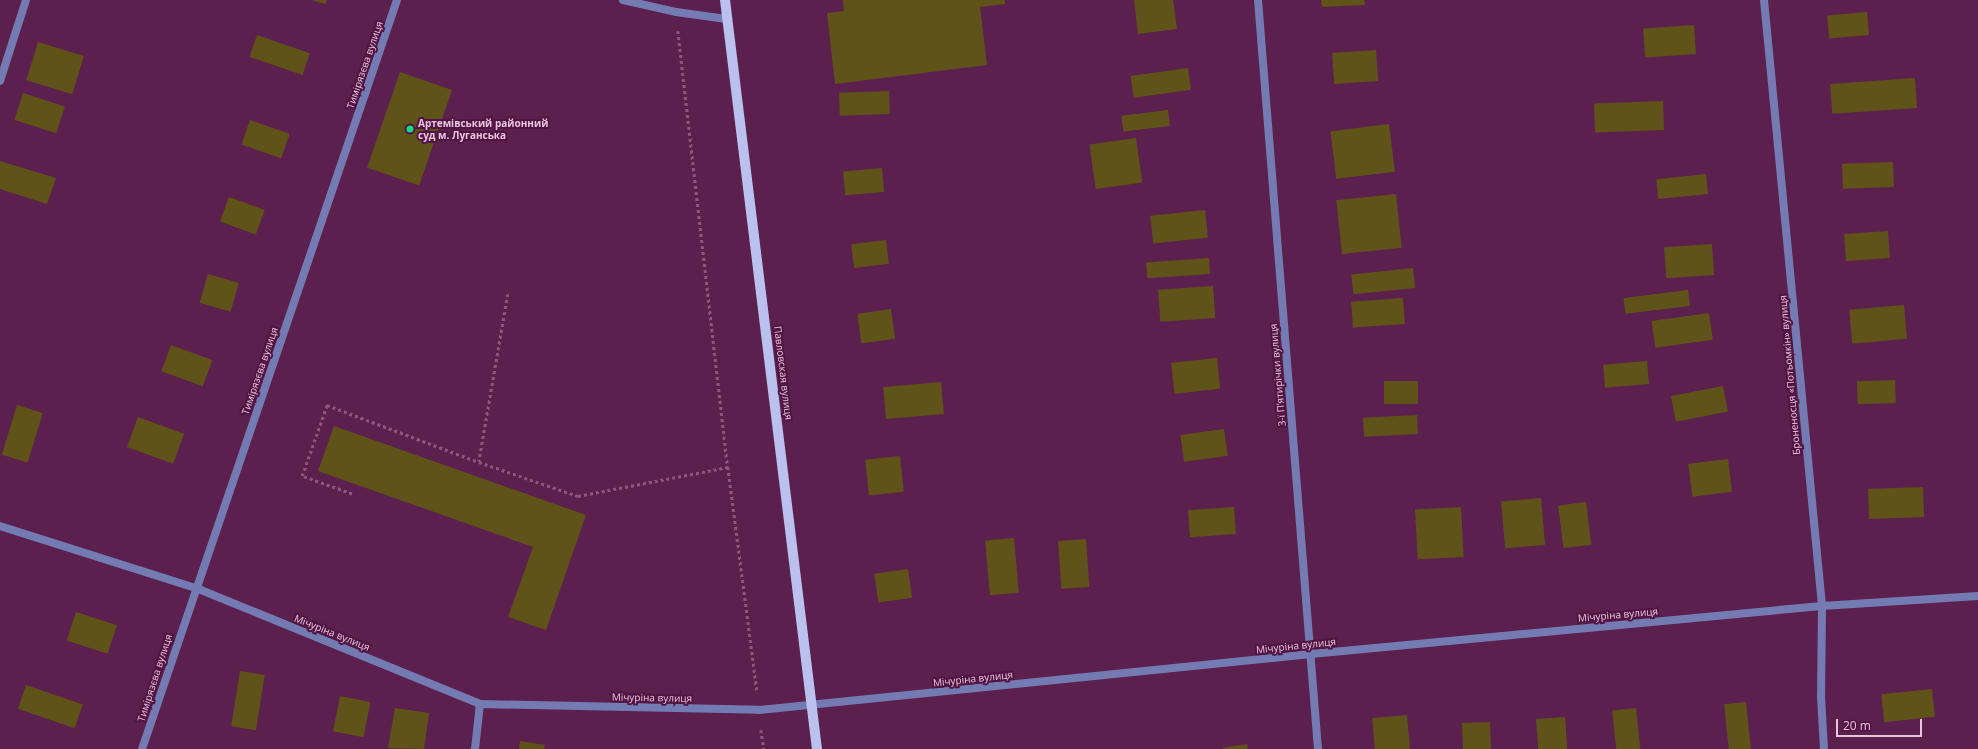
<!DOCTYPE html>
<meta charset="utf-8">
<style>
body{margin:0}
#map{position:relative;width:1978px;height:749px;overflow:hidden;background:#5c204e;font-family:"Open Sans",sans-serif}
div>[style]{position:absolute}
.building>*{inset:0;background:#5f531a;transform-origin:0 0}
.path>*{height:2.5px;margin-top:-1.25px;transform-origin:0;background:repeating-linear-gradient(90deg,#8c587e 0 3px,transparent 0 6px)}
.minor>*{height:8px;margin:-4px;padding:0 4px;transform-origin:4px;border-radius:4px;background:#747bb3}
.primary>*{height:10px;margin:-5px;padding:0 5px;transform-origin:5px;border-radius:5px;background:#bac1ee}
.dots>*{width:11px;height:11px;translate:-50% -50%;box-sizing:border-box;border:2px solid #511543;border-radius:50%}
span{translate:-50% -50%;white-space:nowrap;text-align:center;line-height:1.15;-webkit-text-stroke:4px #511543;paint-order:stroke}
.street-label{font-size:10px;color:#eac5de}
.poi-label{font-size:10px;color:#eac5de;font-weight:700}
.left{translate:0 -50%;text-align:left}
.scale{position:absolute;left:1836px;top:719px;width:86px;height:18px;box-sizing:border-box;border:2px solid #eac5de;border-top:0;padding-left:5px;font-size:12px;line-height:14px;white-space:nowrap;color:#eac5de;-webkit-text-stroke:3px #511543;paint-order:stroke}
</style>
<div id="map">
<div class="building">
<div style="clip-path:polygon(312px 0,327px 0,325px 4px)"></div>
<div style="clip-path:polygon(843px 0,1005px 0,1005px 4px,980px 7px,987px 65px,835px 84px,827px 13px,844px 11px)"></div>
<div style="clip-path:polygon(1134px 0,1173px 0,1177px 29px,1138px 34px)"></div>
<div style="clip-path:polygon(1321px 0,1364px 0,1365px 5px,1322px 7px)"></div>
<div style="left:1867px;top:12px;width:23px;height:40px;rotate:85deg"></div>
<div style="left:1694px;top:25px;width:29px;height:51px;rotate:86deg"></div>
<div style="left:257px;top:35px;width:56px;height:23px;rotate:19deg"></div>
<div style="left:38px;top:42px;width:48px;height:40px;rotate:17deg"></div>
<div style="left:1376px;top:50px;width:31px;height:44px;rotate:86deg"></div>
<div style="left:1188px;top:68px;width:22px;height:58px;rotate:82deg"></div>
<div style="left:400px;top:72px;width:55px;height:101px;rotate:19deg"></div>
<div style="left:1915px;top:78px;width:30px;height:85px;rotate:86deg"></div>
<div style="left:889px;top:91px;width:23px;height:50px;rotate:88deg"></div>
<div style="left:23px;top:93px;width:44px;height:28px;rotate:18deg"></div>
<div style="left:1663px;top:101px;width:29px;height:69px;rotate:88deg"></div>
<div style="left:1168px;top:110px;width:16px;height:47px;rotate:83deg"></div>
<div style="left:250px;top:120px;width:42px;height:26px;rotate:19deg"></div>
<div style="left:1389px;top:124px;width:48px;height:59px;rotate:83deg"></div>
<div style="left:1136px;top:138px;width:45px;height:47px;rotate:82deg"></div>
<div style="clip-path:polygon(0 161px,56px 178px,47px 204px,0 189px)"></div>
<div style="left:1893px;top:162px;width:25px;height:51px;rotate:88deg"></div>
<div style="left:882px;top:168px;width:24px;height:39px;rotate:85deg"></div>
<div style="left:1706px;top:174px;width:20px;height:50px;rotate:84deg"></div>
<div style="left:1396px;top:194px;width:54px;height:60px;rotate:84deg"></div>
<div style="left:229px;top:197px;width:38px;height:26px;rotate:20deg"></div>
<div style="left:1205px;top:210px;width:28px;height:55px;rotate:84deg"></div>
<div style="left:1888px;top:231px;width:27px;height:44px;rotate:86deg"></div>
<div style="left:886px;top:240px;width:24px;height:35px;rotate:83deg"></div>
<div style="left:1712px;top:244px;width:31px;height:48px;rotate:86deg"></div>
<div style="left:1209px;top:258px;width:16px;height:63px;rotate:86deg"></div>
<div style="left:1413px;top:268px;width:20px;height:62px;rotate:84deg"></div>
<div style="left:208px;top:274px;width:32px;height:30px;rotate:16deg"></div>
<div style="left:1213px;top:286px;width:32px;height:55px;rotate:86deg"></div>
<div style="left:1688px;top:290px;width:16px;height:65px;rotate:83deg"></div>
<div style="left:1403px;top:298px;width:26px;height:52px;rotate:86deg"></div>
<div style="left:1904px;top:305px;width:34px;height:55px;rotate:85deg"></div>
<div style="left:891px;top:309px;width:30px;height:34px;rotate:82deg"></div>
<div style="left:1709px;top:313px;width:27px;height:58px;rotate:82deg"></div>
<div style="left:171px;top:345px;width:44px;height:28px;rotate:20deg"></div>
<div style="left:1217px;top:358px;width:31px;height:46px;rotate:84deg"></div>
<div style="left:1647px;top:361px;width:23px;height:44px;rotate:85deg"></div>
<div style="left:1895px;top:380px;width:23px;height:38px;rotate:88deg"></div>
<div style="left:1418px;top:381px;width:23px;height:34px;rotate:90deg"></div>
<div style="left:941px;top:382px;width:32px;height:58px;rotate:85deg"></div>
<div style="left:1723px;top:386px;width:26px;height:53px;rotate:79deg"></div>
<div style="left:17px;top:405px;width:27px;height:52px;rotate:17deg"></div>
<div style="left:1417px;top:415px;width:19px;height:54px;rotate:87deg"></div>
<div style="left:138px;top:417px;width:49px;height:32px;rotate:20deg"></div>
<div style="clip-path:polygon(334px 426px,586px 515px,546px 630px,508px 617px,533px 547px,318px 471px)"></div>
<div style="left:1224px;top:429px;width:27px;height:44px;rotate:82deg"></div>
<div style="left:900px;top:456px;width:36px;height:35px;rotate:84deg"></div>
<div style="left:1728px;top:459px;width:33px;height:40px;rotate:83deg"></div>
<div style="left:1923px;top:487px;width:30px;height:55px;rotate:88deg"></div>
<div style="left:1541px;top:498px;width:47px;height:40px;rotate:85deg"></div>
<div style="left:1586px;top:502px;width:43px;height:28px;rotate:83deg"></div>
<div style="left:1234px;top:507px;width:27px;height:46px;rotate:86deg"></div>
<div style="left:1461px;top:507px;width:50px;height:46px;rotate:87deg"></div>
<div style="left:1014px;top:538px;width:55px;height:29px;rotate:85deg"></div>
<div style="left:1086px;top:539px;width:48px;height:28px;rotate:86deg"></div>
<div style="left:908px;top:569px;width:29px;height:34px;rotate:82deg"></div>
<div style="left:76px;top:612px;width:43px;height:30px;rotate:18deg"></div>
<div style="left:240px;top:671px;width:25px;height:56px;rotate:9deg"></div>
<div style="left:26px;top:685px;width:60px;height:25px;rotate:19deg"></div>
<div style="left:1932px;top:689px;width:28px;height:51px;rotate:84deg"></div>
<div style="left:340px;top:696px;width:31px;height:36px;rotate:11deg"></div>
<div style="left:1746px;top:702px;width:47px;height:22px;rotate:84deg"></div>
<div style="clip-path:polygon(395px 708px,429px 713px,424px 749px,388px 748px)"></div>
<div style="left:1636px;top:708px;width:41px;height:24px;rotate:84deg"></div>
<div style="left:1407px;top:715px;width:34px;height:35px;rotate:85deg"></div>
<div style="left:1565px;top:717px;width:32px;height:29px;rotate:86deg"></div>
<div style="left:1490px;top:722px;width:27px;height:28px;rotate:88deg"></div>
<div style="clip-path:polygon(520px 741px,545px 745px,544px 749px,519px 749px)"></div>
<div style="clip-path:polygon(1247px 744px,1248px 749px,1222px 749px,1222px 748px)"></div>
</div>
<div class="path">
<div style="left:678px;top:31px;width:439px;rotate:83.5deg"></div>
<div style="left:728px;top:467px;width:226px;rotate:82.6deg"></div>
<div style="left:508px;top:294px;width:170px;rotate:99.8deg"></div>
<div style="left:479px;top:462px;width:105px;rotate:19deg"></div>
<div style="left:578px;top:496px;width:153px;rotate:-10.9deg"></div>
<div style="left:352px;top:494px;width:53px;rotate:-160.2deg"></div>
<div style="left:302px;top:476px;width:75px;rotate:-70.6deg"></div>
<div style="left:327px;top:405px;width:162px;rotate:20.6deg"></div>
<div style="left:761px;top:730px;width:19px;rotate:81deg"></div>
</div>
<div class="minor">
<div style="left:623px;top:0;width:54px;rotate:12.8deg"></div>
<div style="left:676px;top:12px;width:51px;rotate:7.8deg"></div>
<div style="left:1258px;top:0;width:751px;rotate:85.42deg"></div>
<div style="left:1764px;top:0;width:609px;rotate:84.53deg"></div>
<div style="left:1822px;top:606px;width:90px;rotate:90.6deg"></div>
<div style="left:1821px;top:696px;width:53px;rotate:86.8deg"></div>
<div style="left:0;top:81px;width:85px;rotate:-72.2deg"></div>
<div style="left:0;top:526px;width:206px;rotate:17.6deg"></div>
<div style="left:196px;top:588px;width:307px;rotate:22.2deg"></div>
<div style="left:480px;top:704px;width:279px;rotate:1.2deg"></div>
<div style="left:759px;top:710px;width:555px;rotate:-5.79deg"></div>
<div style="left:1311px;top:654px;width:513px;rotate:-5.37deg"></div>
<div style="left:1822px;top:606px;width:156px;rotate:-3.7deg"></div>
<div style="left:142px;top:749px;width:791px;rotate:-71.2deg"></div>
<div style="left:475px;top:749px;width:45px;rotate:-83.7deg"></div>
</div>
<div class="primary">
<div style="left:725px;top:0;width:755px;rotate:83deg"></div>
</div>
<div class="dots">
<div style="left:410px;top:129px;background:#15d989"></div>
</div>
<div class="street-label">
<span style="left:365px;top:65px;rotate:-71deg">Тимірязєва вулиця</span>
<span style="left:260px;top:371px;rotate:-71deg">Тимірязєва вулиця</span>
<span style="left:783px;top:373px;rotate:83deg">Павловская вулиця</span>
<span style="left:1278px;top:375px;rotate:-95deg">3-ї П’ятирічки вулиця</span>
<span style="left:1790px;top:375px;rotate:-95deg">Броненосця «Потьомкін» вулиця</span>
<span style="left:1618px;top:615px;rotate:-5deg">Мічуріна вулиця</span>
<span style="left:332px;top:633px;rotate:22deg">Мічуріна вулиця</span>
<span style="left:1296px;top:646px;rotate:-6deg">Мічуріна вулиця</span>
<span style="left:155px;top:678px;rotate:-72deg">Тимірязєва вулиця</span>
<span style="left:973px;top:679px;rotate:-6deg">Мічуріна вулиця</span>
<span style="left:652px;top:698px;rotate:1deg">Мічуріна вулиця</span>
</div>
<div class="poi-label">
<span class="left" style="left:418px;top:129px">Артемівський районний<br>суд м. Луганська</span>
</div>
<div class="scale">20 m</div>
</div>
